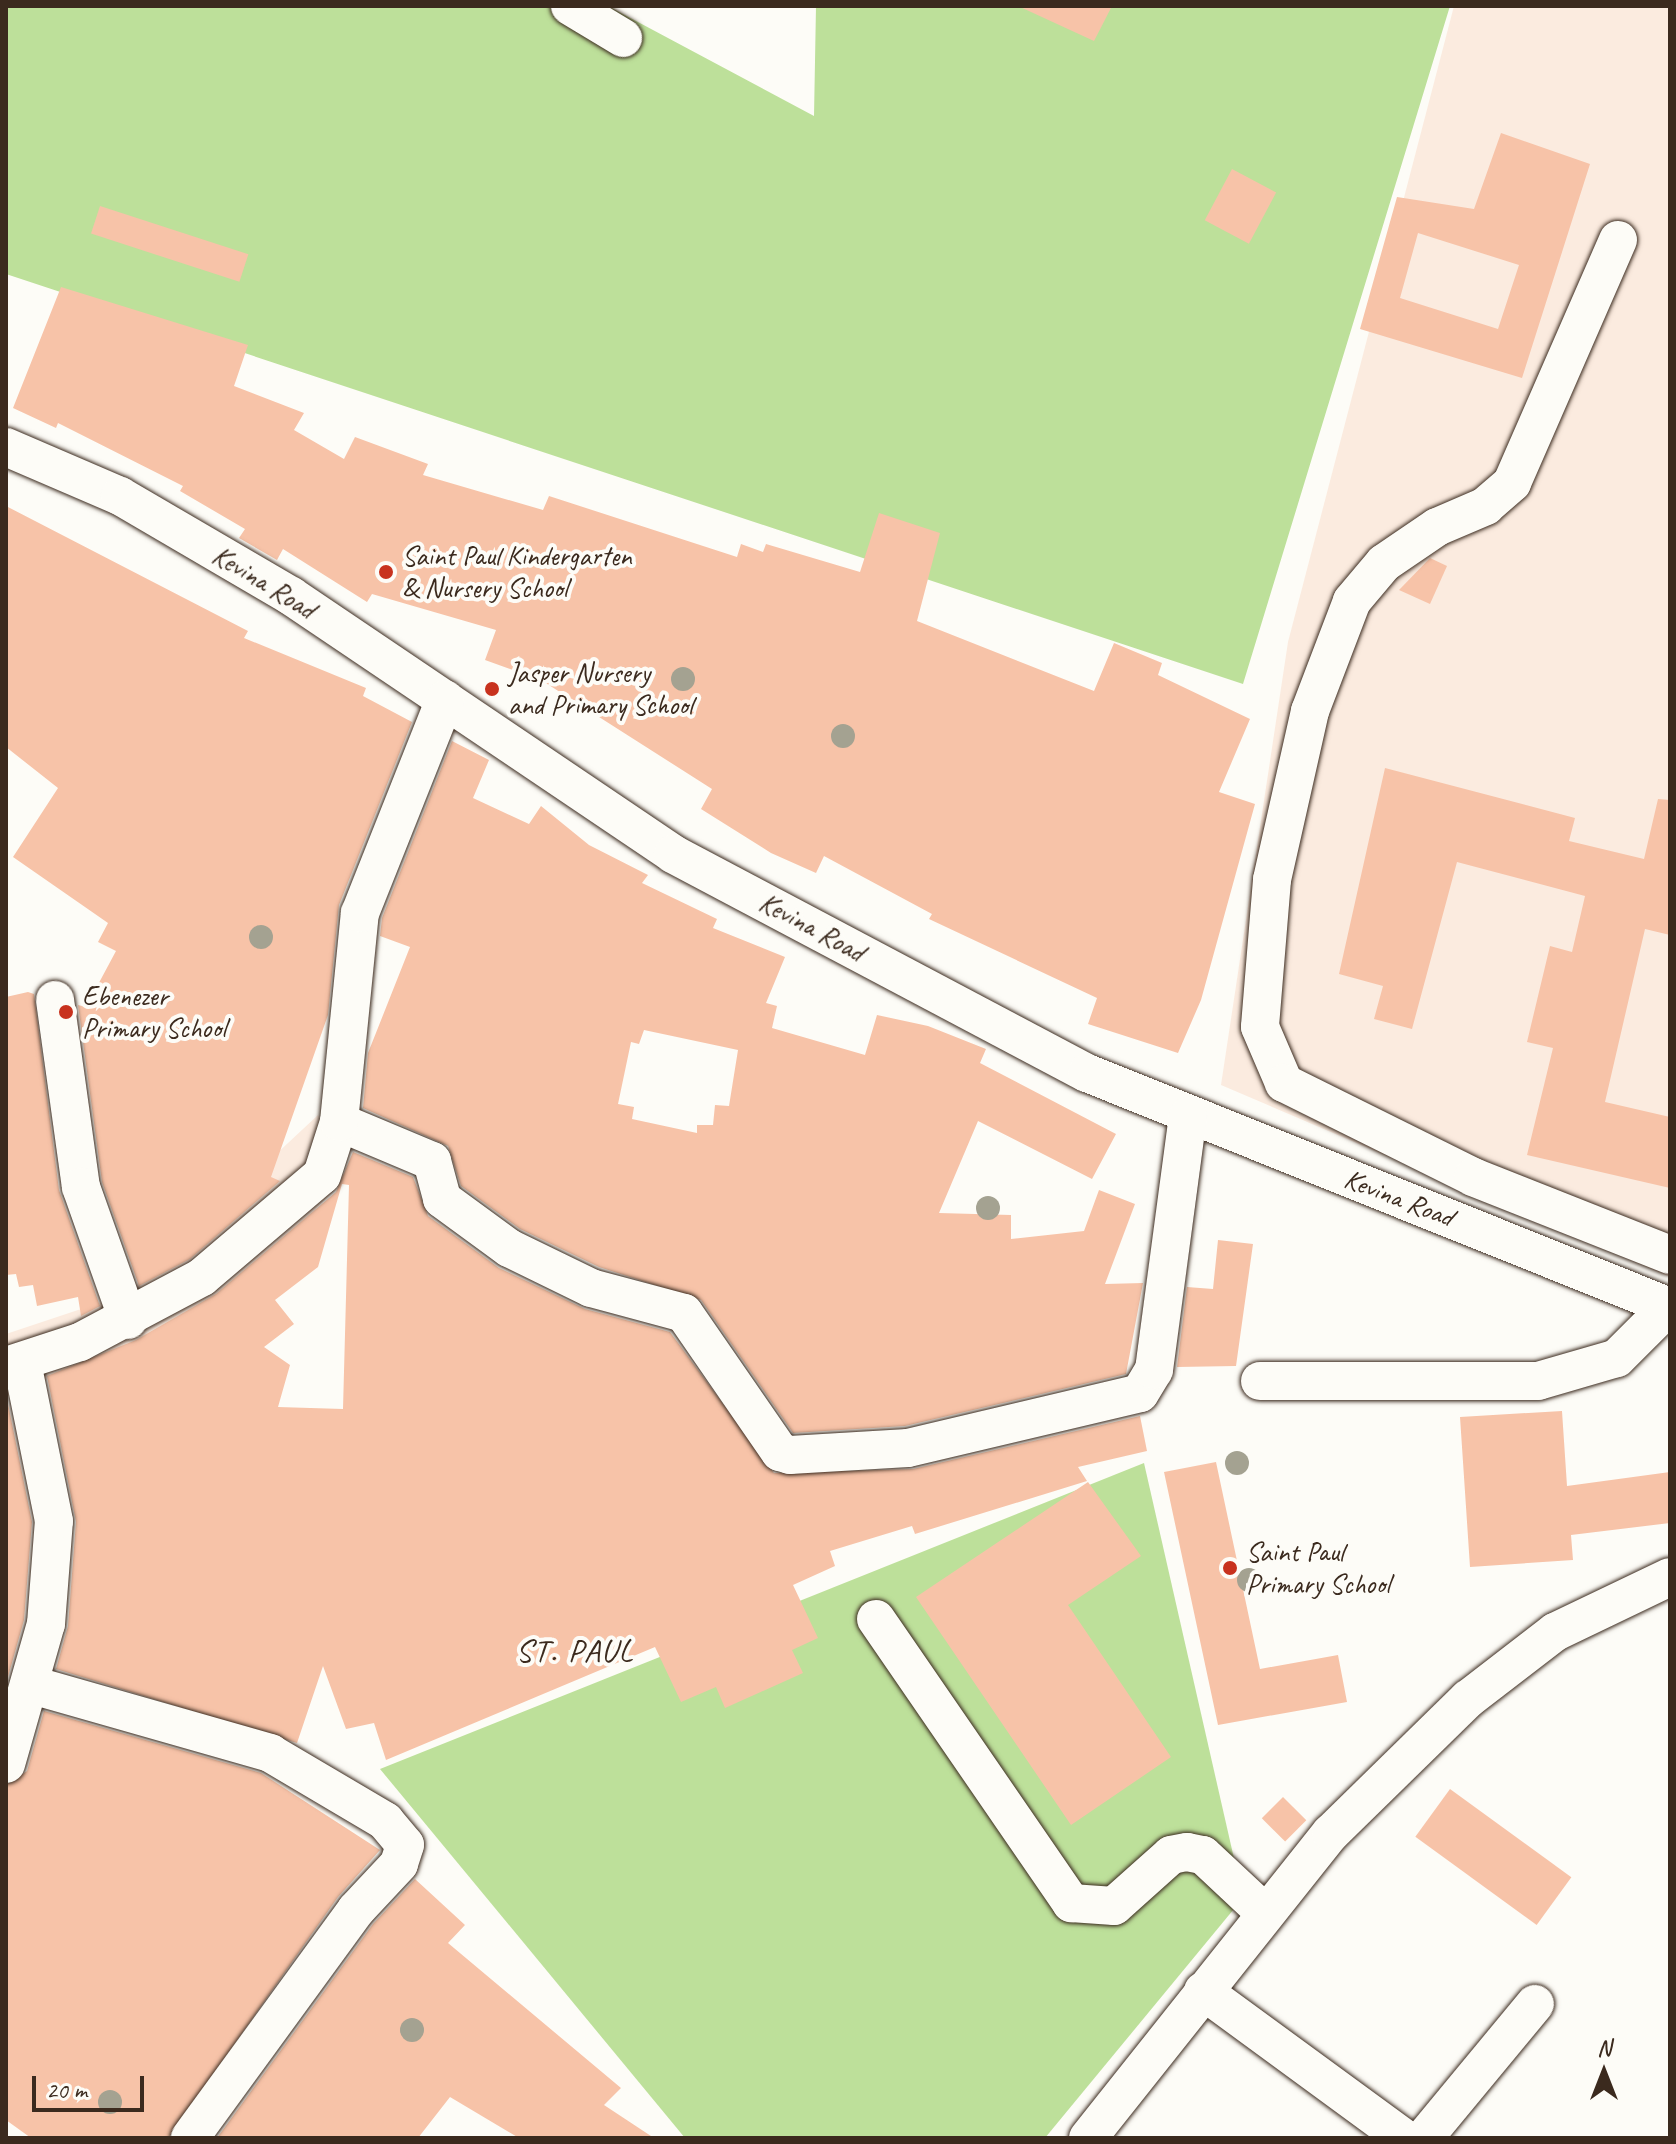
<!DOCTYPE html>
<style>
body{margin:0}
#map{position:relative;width:1676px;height:2144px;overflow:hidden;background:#fdfcf7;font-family:Caveat,sans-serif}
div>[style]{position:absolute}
.built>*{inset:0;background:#fbebdf}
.green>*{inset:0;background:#bde09a}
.building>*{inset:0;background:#f7c3a8;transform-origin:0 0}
.roads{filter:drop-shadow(0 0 2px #3b2a1e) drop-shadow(0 0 2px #3b2a1e)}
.minor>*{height:38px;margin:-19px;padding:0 19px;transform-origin:19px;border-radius:19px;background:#fdfcf7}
.trees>*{width:24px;height:24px;margin:-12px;border-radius:50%;background:#a4a291}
.dots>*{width:22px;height:22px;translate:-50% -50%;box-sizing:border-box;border:4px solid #fdfcf7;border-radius:50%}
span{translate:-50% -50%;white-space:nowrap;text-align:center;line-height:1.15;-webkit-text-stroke:8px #fdfcf7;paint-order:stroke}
.poi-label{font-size:28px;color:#3b2a1e}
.left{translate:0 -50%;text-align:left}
.street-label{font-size:28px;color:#3b2a1e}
.quarter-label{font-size:32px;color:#3b2a1e;letter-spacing:2px}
.frame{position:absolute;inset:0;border:8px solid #3b2a1e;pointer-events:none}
.north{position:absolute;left:1564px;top:2032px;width:80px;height:80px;-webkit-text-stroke:6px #fdfcf7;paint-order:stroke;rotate:0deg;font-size:22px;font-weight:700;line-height:32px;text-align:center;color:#3b2a1e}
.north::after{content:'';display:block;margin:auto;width:28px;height:36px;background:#3b2a1e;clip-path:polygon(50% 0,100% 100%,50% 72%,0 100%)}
.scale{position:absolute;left:32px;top:2076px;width:112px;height:36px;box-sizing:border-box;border:4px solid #3b2a1e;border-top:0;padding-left:10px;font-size:24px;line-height:28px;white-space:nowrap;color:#3b2a1e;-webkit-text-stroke:6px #fdfcf7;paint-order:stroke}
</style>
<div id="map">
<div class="built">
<div style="clip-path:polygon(1454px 6px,1670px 6px,1670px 1277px,1221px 1085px,1288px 642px)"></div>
<div style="clip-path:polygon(318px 1115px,345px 1179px,223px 1304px,6px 1397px,6px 1334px,126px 1294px)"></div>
</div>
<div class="green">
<div style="clip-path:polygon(6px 6px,608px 6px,814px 116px,816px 6px,1450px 6px,1243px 684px,6px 274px)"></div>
<div style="clip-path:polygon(1144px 1463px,1243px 1898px,1045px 2138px,685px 2138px,380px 1769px)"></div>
</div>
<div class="building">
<div style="clip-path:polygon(1018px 6px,1112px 6px,1094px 41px)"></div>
<div style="clip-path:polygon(evenodd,1501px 133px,1590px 164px,1522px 378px,1360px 329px,1397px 197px,1474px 209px,1501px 133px,1418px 233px,1519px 265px,1498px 329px,1400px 298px,1418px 233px)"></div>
<div style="left:1232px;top:169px;width:50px;height:58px;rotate:28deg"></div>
<div style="left:100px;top:206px;width:156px;height:29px;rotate:18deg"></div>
<div style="clip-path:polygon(61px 287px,248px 345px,234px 386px,304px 413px,294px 430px,344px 459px,355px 437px,428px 464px,423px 475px,543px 510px,549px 496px,737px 557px,741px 544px,763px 552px,766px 544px,860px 572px,879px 513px,940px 533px,917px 621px,1094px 691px,1114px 643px,1162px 663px,1158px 675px,1250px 719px,1219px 792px,1255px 804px,1201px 1000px,1178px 1053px,1088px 1024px,1097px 998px,929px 919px,932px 914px,824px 856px,816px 873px,771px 853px,701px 809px,712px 789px,541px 680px,485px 660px,496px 630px,372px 594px,367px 602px,283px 549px,277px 560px,239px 538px,245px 529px,180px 491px,183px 486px,58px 423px,56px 428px,13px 408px)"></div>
<div style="clip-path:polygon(6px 506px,248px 631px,244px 638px,366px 688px,363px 696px,412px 722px,339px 905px,328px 1015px,271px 1177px,280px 1181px,190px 1259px,139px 1286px,102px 1182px,78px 1005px,86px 1007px,116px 951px,98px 942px,108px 923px,13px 857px,58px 788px,6px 747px)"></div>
<div style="clip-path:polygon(1430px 558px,1447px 566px,1430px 604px,1399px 590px)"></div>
<div style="clip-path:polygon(evenodd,452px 741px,489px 760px,473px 798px,529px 824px,541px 806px,589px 845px,648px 875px,642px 883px,717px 919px,713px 928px,785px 957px,766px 1003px,777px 1006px,772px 1028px,865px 1055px,877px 1015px,928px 1026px,986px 1049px,980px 1063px,1116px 1134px,1092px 1179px,978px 1121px,939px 1213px,1011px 1215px,1011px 1239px,1084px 1231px,1099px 1190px,1135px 1204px,1105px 1284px,1143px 1283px,1126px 1374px,905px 1426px,793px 1433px,701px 1300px,599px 1267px,520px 1229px,461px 1186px,448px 1146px,363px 1108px,368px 1053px,410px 947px,380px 936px,382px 918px,452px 741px,644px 1030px,738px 1050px,729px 1106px,715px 1105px,713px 1125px,697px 1125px,697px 1133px,632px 1119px,634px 1107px,618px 1104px,631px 1042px,639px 1044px,644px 1030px)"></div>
<div style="clip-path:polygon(1385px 768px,1575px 818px,1569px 841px,1644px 859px,1658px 799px,1670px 800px,1670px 935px,1645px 929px,1605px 1102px,1670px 1117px,1670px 1188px,1527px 1155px,1553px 1048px,1527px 1042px,1550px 946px,1572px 952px,1585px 896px,1457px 862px,1412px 1029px,1374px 1019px,1383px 986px,1339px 974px)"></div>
<div style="clip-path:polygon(28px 992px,34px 994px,59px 1190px,100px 1306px,81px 1316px,78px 1297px,37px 1306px,33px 1285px,19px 1287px,16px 1274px,6px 1275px,6px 997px)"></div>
<div style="clip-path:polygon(evenodd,353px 1152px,413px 1177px,428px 1216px,499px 1268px,585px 1309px,670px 1332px,774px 1473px,913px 1469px,1140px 1416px,1147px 1451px,1078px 1467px,1087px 1481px,915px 1534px,912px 1526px,830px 1551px,835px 1566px,793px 1585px,818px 1638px,792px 1650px,803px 1673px,725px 1708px,716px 1687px,681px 1702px,655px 1647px,386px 1760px,374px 1723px,346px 1729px,323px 1666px,297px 1743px,56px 1669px,68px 1626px,76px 1522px,47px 1376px,136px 1340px,216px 1294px,336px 1192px,353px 1152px,342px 1184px,349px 1185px,343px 1409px,278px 1407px,290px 1365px,264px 1347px,294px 1324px,275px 1300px,318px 1267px,342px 1184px)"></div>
<div style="clip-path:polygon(1218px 1240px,1253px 1244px,1236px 1366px,1177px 1367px,1187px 1287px,1213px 1289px)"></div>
<div style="clip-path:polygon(6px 1394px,32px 1522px,24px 1620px,6px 1684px)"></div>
<div style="clip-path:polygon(1562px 1411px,1567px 1486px,1670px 1472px,1670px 1523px,1571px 1535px,1573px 1560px,1470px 1567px,1460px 1417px)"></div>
<div style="clip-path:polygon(1216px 1462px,1260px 1669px,1338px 1655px,1347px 1702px,1218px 1725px,1164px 1472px)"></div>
<div style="clip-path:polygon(1088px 1482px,1141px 1556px,1068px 1605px,1171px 1757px,1071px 1825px,916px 1597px)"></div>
<div style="clip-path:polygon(44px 1711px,261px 1773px,380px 1850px,338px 1897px,168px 2138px,31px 2138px,6px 2120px,6px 1785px,27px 1771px)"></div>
<div style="left:1450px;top:1789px;width:150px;height:59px;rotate:36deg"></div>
<div style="left:1283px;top:1797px;width:33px;height:30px;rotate:45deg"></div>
<div style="clip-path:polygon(415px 1879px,465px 1925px,448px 1943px,621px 2088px,604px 2105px,654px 2138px,519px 2138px,450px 2097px,418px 2138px,217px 2138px,373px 1924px)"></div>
</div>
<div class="roads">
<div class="minor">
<div style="left:570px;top:6px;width:62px;rotate:31.1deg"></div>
<div style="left:1618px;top:240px;width:265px;rotate:113.6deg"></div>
<div style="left:1512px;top:483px;width:35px;rotate:139deg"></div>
<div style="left:1486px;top:506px;width:53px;rotate:156.8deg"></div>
<div style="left:1437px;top:527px;width:64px;rotate:145.8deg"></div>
<div style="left:1384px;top:563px;width:50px;rotate:130.1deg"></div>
<div style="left:1352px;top:601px;width:118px;rotate:110.9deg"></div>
<div style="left:1310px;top:711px;width:173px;rotate:102.7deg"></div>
<div style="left:1272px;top:880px;width:147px;rotate:94.7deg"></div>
<div style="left:1260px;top:1027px;width:61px;rotate:66.8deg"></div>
<div style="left:1284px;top:1083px;width:211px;rotate:26.4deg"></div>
<div style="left:1473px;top:1177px;width:212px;rotate:21.6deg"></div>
<div style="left:6px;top:447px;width:124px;rotate:23.3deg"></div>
<div style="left:120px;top:496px;width:198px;rotate:30.3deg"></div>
<div style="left:291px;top:596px;width:461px;rotate:34deg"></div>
<div style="left:673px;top:854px;width:468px;rotate:27.9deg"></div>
<div style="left:1087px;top:1073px;width:628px;rotate:21.87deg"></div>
<div style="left:55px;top:1000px;width:189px;rotate:82.1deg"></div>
<div style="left:81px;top:1187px;width:141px;rotate:70.5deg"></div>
<div style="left:339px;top:1122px;width:101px;rotate:22.8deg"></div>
<div style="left:432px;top:1161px;width:39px;rotate:75deg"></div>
<div style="left:442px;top:1199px;width:83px;rotate:36.2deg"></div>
<div style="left:509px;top:1248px;width:91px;rotate:26deg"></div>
<div style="left:591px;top:1288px;width:96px;rotate:15deg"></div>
<div style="left:684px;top:1313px;width:169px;rotate:55.4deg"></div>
<div style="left:780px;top:1452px;width:10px;rotate:17deg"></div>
<div style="left:790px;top:1455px;width:118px;rotate:-3.4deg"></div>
<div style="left:908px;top:1448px;width:238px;rotate:-13.3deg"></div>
<div style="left:1140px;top:1393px;width:27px;rotate:-59deg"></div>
<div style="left:1154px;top:1370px;width:256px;rotate:-82.4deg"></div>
<div style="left:6px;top:1366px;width:78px;rotate:-18deg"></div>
<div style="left:80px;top:1342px;width:138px;rotate:-28deg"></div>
<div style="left:202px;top:1277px;width:157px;rotate:-40.4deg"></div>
<div style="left:322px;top:1175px;width:56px;rotate:-72.2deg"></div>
<div style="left:339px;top:1122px;width:210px;rotate:-84.3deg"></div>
<div style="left:360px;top:913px;width:230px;rotate:-68.3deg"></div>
<div style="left:1260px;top:1381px;width:278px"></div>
<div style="left:1538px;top:1381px;width:82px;rotate:-16.2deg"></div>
<div style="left:1617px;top:1358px;width:74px;rotate:-45deg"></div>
<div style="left:876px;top:1619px;width:345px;rotate:55.5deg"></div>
<div style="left:1071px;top:1903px;width:43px;rotate:4deg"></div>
<div style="left:1114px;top:1906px;width:76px;rotate:-41.8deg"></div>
<div style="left:1171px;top:1855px;width:16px;rotate:-11deg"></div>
<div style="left:1187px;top:1852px;width:16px;rotate:11deg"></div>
<div style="left:1203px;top:1855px;width:83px;rotate:43.1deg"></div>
<div style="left:32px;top:1685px;width:248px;rotate:15.9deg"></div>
<div style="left:270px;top:1753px;width:134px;rotate:30.6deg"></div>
<div style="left:385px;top:1821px;width:31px;rotate:50deg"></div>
<div style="left:405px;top:1845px;width:20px;rotate:108deg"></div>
<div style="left:399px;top:1864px;width:63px;rotate:133.1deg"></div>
<div style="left:356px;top:1910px;width:282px;rotate:126.1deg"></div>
<div style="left:6px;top:1764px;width:146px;rotate:-74.1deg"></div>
<div style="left:46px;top:1624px;width:103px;rotate:-85.6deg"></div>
<div style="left:54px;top:1521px;width:162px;rotate:-101.4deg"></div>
<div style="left:1203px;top:1991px;width:249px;rotate:36.2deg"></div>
<div style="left:1088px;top:2138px;width:390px;rotate:-51.5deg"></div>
<div style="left:1331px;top:1833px;width:192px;rotate:-44.4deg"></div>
<div style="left:1468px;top:1699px;width:110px;rotate:-37.6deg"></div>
<div style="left:1555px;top:1632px;width:127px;rotate:-25.6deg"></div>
<div style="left:1424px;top:2138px;width:174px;rotate:-50.4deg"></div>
</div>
</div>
<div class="trees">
<div style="left:683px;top:679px"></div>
<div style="left:843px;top:736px"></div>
<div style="left:261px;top:937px"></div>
<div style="left:988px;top:1208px"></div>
<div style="left:1237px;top:1463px"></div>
<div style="left:1249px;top:1580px"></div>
<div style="left:412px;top:2030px"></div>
<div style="left:110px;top:2102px"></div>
</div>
<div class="dots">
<div style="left:386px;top:572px;background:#c8321e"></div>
<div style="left:492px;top:689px;background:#c8321e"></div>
<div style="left:66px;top:1012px;background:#c8321e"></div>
<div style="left:1230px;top:1568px;background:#c8321e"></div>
</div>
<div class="poi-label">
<span class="left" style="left:402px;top:572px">Saint Paul Kindergarten<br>&amp; Nursery School</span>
<span class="left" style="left:508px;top:689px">Jasper Nursery<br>and Primary School</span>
<span class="left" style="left:82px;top:1012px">Ebenezer<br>Primary School</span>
<span class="left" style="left:1246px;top:1568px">Saint Paul<br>Primary School</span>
</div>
<div class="street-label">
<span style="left:264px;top:582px;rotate:31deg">Kevina Road</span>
<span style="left:812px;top:927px;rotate:28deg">Kevina Road</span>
<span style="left:1399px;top:1198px;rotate:21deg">Kevina Road</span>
</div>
<div class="quarter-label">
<span style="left:575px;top:1651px">ST. PAUL</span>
</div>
<div class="frame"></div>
<div class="north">N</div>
<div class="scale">20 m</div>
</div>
